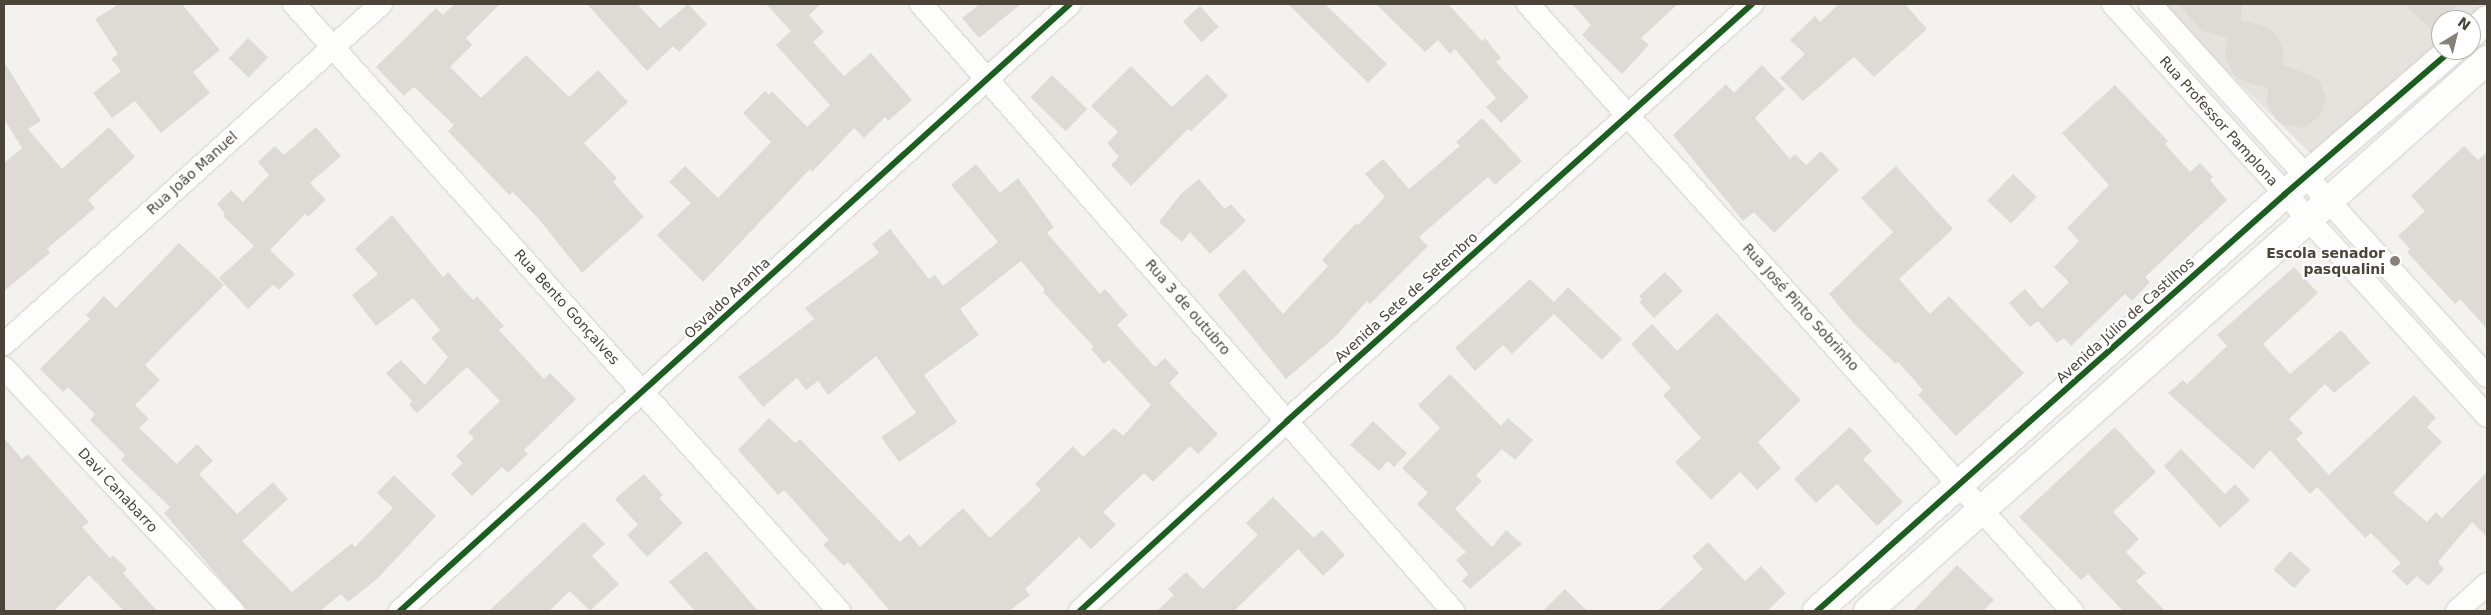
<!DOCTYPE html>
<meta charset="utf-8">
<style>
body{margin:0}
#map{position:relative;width:2491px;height:615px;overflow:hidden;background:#f4f2ee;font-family:"DejaVu Sans",sans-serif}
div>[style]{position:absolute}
.industrial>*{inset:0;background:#e6e2de}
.building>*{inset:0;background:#dedbd6;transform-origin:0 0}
.roads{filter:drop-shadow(0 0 1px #d2d0cb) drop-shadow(0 0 1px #d2d0cb)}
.minor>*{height:22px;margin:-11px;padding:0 11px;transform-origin:11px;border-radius:11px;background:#fdfdfc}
.tertiary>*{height:28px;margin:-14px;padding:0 14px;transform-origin:14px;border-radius:14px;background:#fdfdfc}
.cycleway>*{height:6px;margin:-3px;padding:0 3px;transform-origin:3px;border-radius:3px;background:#1b5e20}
.dots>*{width:14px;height:14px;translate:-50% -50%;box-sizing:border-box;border:2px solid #fff;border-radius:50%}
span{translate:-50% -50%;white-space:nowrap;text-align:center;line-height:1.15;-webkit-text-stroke:4.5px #fff;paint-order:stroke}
.street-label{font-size:14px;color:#4b4439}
.poi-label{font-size:14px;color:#4b4439;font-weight:700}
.right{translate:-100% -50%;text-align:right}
.frame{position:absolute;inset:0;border:5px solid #4b4439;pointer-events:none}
.north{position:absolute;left:2431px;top:10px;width:50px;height:50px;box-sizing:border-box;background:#fff;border:1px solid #b7b4b0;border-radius:50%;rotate:36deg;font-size:14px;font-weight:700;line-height:20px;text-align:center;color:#4b4439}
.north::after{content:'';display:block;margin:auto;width:18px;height:22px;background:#868178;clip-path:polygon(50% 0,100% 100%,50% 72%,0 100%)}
</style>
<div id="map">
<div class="industrial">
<div style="clip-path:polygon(2159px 4px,2487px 4px,2487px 5px,2470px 20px,2441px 20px,2441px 46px,2314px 157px)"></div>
</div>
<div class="building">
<div style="clip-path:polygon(119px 4px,182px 4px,220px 50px,193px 72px,210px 93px,161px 133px,135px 101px,112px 118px,93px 93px,121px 71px,111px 59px,118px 54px,95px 19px)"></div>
<div style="clip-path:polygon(454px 4px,500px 4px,466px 38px,472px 45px,450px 67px,481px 98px,526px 55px,569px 97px,598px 70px,628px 102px,584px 143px,617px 178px,613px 182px,644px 217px,582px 273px,538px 218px,513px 192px,509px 195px,448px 131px,454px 125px,414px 87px,404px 96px,376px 67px,436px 8px,443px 15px)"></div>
<div style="clip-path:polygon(587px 4px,637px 4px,660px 28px,688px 4px,707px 24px,679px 52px,673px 46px,647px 71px)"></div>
<div style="clip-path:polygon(766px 4px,821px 4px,809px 15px,824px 32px,813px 42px,844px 76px,871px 53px,912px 100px,888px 121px,885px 117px,864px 138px,854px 128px,812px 172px,810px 169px,703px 282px,657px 235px,691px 203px,669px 182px,685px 166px,718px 198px,771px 142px,743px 113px,765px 91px,769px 95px,772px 91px,807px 127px,830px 105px,776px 45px,791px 31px)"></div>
<div style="clip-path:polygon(980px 4px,1021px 4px,979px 38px,962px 18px)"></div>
<div style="clip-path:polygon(1288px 4px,1325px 4px,1387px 64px,1368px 83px)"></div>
<div style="clip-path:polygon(1376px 4px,1448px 4px,1482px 41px,1485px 38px,1501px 58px,1496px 62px,1529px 97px,1501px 123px,1486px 107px,1496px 98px,1455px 49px,1450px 54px,1438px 40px,1425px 52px)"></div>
<div style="clip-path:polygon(1572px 4px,1678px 4px,1641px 38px,1649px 45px,1622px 74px,1582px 35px,1591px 25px)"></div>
<div style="clip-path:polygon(1839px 4px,1905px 4px,1927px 29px,1874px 77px,1854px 57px,1803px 101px,1780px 78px,1805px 54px,1790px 40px,1815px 16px,1820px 22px)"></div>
<div style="clip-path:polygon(2179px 4px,2242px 4px,2241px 20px,2267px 27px,2275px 33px,2284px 52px,2282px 64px,2318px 79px,2326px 97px,2320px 116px,2304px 128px,2284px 125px,2275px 119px,2267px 101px,2268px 88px,2241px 80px,2233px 74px,2225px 55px,2227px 38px,2200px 30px)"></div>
<div style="clip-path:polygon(2404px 4px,2460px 4px,2441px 20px,2434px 32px)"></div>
<div style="left:1200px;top:6px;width:28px;height:23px;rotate:48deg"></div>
<div style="left:248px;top:38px;width:28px;height:28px;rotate:44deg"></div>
<div style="clip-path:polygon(4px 62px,41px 121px,28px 129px,62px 169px,109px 127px,135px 157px,88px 200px,95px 208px,47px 249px,50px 253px,4px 291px,4px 163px,22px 148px,4px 119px)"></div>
<div style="clip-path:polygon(1762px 65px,1785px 89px,1755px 118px,1790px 159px,1795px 154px,1806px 165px,1821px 151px,1839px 170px,1774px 233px,1754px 212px,1743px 221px,1673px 135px,1726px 84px,1734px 93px)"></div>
<div style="clip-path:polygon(1131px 66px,1172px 107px,1207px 74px,1228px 96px,1191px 131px,1188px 129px,1131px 186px,1111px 165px,1119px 157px,1107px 143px,1118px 132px,1091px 106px)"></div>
<div style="left:1052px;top:75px;width:49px;height:31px;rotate:44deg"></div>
<div style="clip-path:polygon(2115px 85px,2168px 141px,2165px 144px,2190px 172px,2200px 163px,2213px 177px,2210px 180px,2227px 200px,2145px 277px,2150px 282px,2132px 301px,2125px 294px,2071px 346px,2064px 338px,2057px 343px,2038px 321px,2030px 327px,2009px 303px,2025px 289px,2042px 309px,2069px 282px,2054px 267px,2079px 241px,2067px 228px,2109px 185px,2062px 133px)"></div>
<div style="clip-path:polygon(1482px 118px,1522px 161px,1495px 185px,1488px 177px,1419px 237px,1428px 246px,1370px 304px,1367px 301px,1336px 336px,1286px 379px,1218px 295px,1244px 269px,1283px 314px,1328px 266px,1322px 260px,1356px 223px,1358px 225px,1385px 197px,1365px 174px,1383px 159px,1409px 189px,1460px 146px,1456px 142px)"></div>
<div style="clip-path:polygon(316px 127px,341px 156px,310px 183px,326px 200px,308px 217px,305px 214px,270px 250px,295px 274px,279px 290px,273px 285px,248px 309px,219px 278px,254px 246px,223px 216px,225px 214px,217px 204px,231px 190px,243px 202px,269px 175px,258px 162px,275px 146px,284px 155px)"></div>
<div style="clip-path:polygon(2464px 146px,2478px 160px,2487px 152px,2487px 329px,2460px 299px,2455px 304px,2407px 252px,2410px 249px,2398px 236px,2425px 211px,2411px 196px)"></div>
<div style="clip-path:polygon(976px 164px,1000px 193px,1018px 178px,1054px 227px,1047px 233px,1100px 294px,1105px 289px,1128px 315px,1117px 325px,1155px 367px,1165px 358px,1179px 373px,1169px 383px,1218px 434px,1198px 454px,1190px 446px,1153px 482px,1144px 473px,1103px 512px,1116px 525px,1091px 549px,1079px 537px,1025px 589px,1030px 595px,1009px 611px,890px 611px,848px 562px,844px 566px,823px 545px,829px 540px,784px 490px,778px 495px,738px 450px,769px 418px,795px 443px,800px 439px,900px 542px,909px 534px,920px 547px,963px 508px,990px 538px,1041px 490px,1035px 484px,1073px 446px,1083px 457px,1114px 428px,1123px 436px,1151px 405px,1109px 360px,1104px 364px,1091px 349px,1094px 347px,1043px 292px,1045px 290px,1021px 261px,960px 309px,979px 335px,924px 375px,957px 422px,899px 462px,881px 437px,916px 413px,876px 356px,828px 395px,818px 381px,806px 390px,797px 378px,763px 407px,738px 377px,814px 319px,805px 308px,879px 253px,872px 244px,890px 229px,929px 279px,935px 275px,943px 286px,998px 242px,951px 185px)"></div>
<div style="clip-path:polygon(1896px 166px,1953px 229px,1899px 279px,1930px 314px,1949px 296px,2024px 373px,1956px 436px,1918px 395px,1923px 390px,1898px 362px,1896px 364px,1855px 325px,1829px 294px,1893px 232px,1861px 198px)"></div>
<div style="left:2013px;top:174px;width:33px;height:37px;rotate:44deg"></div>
<div style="clip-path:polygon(1199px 179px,1225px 209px,1231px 204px,1246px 221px,1210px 254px,1190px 232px,1182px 242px,1159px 222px,1181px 194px)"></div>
<div style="clip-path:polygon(392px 215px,443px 277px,448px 272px,473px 300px,477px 296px,504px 326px,499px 330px,544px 379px,550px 373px,576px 399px,524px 450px,528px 454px,508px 473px,502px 467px,472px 496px,451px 474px,463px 463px,456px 456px,474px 438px,468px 432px,500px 401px,467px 367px,417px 413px,409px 405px,412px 401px,386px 373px,401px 360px,425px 385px,448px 357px,431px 338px,440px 330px,413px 298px,376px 326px,352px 295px,378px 274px,355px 249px)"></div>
<div style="clip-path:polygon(179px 243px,224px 285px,145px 365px,160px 380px,135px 405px,149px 419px,139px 428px,177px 464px,197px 444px,213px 461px,199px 474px,237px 514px,273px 482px,288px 499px,242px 541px,292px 592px,352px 543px,355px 547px,393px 508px,377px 493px,394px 475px,436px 516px,377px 579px,348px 602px,341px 594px,320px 611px,248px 611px,164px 513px,170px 507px,121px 460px,125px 455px,90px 420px,95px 414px,68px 387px,63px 392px,40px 369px,90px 319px,86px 315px,104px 296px,116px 308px)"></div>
<div style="clip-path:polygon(2294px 267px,2318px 293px,2263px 344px,2290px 374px,2341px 330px,2370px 363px,2334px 393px,2325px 384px,2289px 419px,2303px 433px,2296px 439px,2329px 475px,2414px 395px,2436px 418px,2427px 427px,2442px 442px,2393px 493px,2427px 522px,2436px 512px,2442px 518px,2487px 472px,2487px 537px,2472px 522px,2438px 562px,2444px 569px,2428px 586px,2417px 576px,2407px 586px,2392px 571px,2401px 563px,2371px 533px,2365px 538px,2317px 487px,2310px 494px,2270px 450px,2253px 469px,2168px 393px,2183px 380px,2187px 384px,2227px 346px,2217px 335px)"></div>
<div style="clip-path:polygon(1665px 272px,1683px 291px,1654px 318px,1639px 302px,1642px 299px,1639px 296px)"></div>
<div style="clip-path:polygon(1530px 279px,1554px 302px,1568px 287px,1622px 339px,1602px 360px,1554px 314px,1512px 354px,1503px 345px,1475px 371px,1455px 348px)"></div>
<div style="clip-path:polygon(1717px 313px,1801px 400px,1758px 442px,1781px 468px,1757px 490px,1740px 472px,1711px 500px,1675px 462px,1701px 438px,1663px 395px,1671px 388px,1631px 344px,1652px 324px,1677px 351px)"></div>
<div style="clip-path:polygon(1450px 374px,1501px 426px,1508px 418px,1533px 440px,1515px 460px,1502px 449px,1476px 475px,1482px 481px,1455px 509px,1492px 547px,1506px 530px,1522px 544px,1470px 589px,1462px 581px,1468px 574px,1456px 560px,1466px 552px,1417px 504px,1428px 493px,1402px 468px,1440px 428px,1418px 405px)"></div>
<div style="clip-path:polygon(1373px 421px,1407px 453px,1394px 467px,1388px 461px,1379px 471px,1350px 445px)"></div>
<div style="clip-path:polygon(1850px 427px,1872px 451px,1863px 459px,1903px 502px,1877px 526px,1837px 484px,1816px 503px,1794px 479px)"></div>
<div style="clip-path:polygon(2115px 427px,2156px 472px,2113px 512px,2139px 539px,2126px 552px,2146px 573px,2136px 581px,2165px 611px,2123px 611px,2088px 574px,2081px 580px,2019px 517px)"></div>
<div style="clip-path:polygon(4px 438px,22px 459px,28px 454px,89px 522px,82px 527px,110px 558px,113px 555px,127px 569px,123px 573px,157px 611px,124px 611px,89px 575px,54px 611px,4px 611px)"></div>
<div style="clip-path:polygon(2181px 449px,2225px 494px,2235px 484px,2250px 500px,2220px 528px,2164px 466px)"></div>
<div style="clip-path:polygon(644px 474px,663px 495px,659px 498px,683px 523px,647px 557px,627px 535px,638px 525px,615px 499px)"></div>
<div style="clip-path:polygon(1273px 497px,1314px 538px,1322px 530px,1345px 555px,1323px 576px,1298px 549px,1234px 611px,1157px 611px,1174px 595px,1168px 589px,1186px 572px,1203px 589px,1258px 535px,1246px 523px)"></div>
<div style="clip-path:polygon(584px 522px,605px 544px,592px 556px,619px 584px,590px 611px,570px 591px,549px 611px,489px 611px)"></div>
<div style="clip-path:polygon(1708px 542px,1745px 581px,1761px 566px,1786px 593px,1767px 611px,1658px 611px,1703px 569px,1692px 557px)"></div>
<div style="clip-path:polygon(706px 551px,758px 611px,695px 611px,669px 582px)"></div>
<div style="left:2290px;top:551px;width:28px;height:25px;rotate:42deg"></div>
<div style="clip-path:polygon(1957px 565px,1994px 600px,1983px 611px,1913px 611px)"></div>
<div style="clip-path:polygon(1565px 589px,1587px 611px,1543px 611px)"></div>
</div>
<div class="roads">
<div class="minor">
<div style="left:294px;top:4px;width:816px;rotate:48.08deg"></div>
<div style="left:921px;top:4px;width:807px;rotate:48.77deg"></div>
<div style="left:1528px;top:4px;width:815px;rotate:48.13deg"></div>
<div style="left:2113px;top:4px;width:556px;rotate:47.77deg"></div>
<div style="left:2150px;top:4px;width:502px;rotate:47.83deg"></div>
<div style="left:4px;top:344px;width:508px;rotate:-42.05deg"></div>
<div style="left:4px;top:368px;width:334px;rotate:46.7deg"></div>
<div style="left:400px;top:611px;width:904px;rotate:-42.18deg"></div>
<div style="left:1080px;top:611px;width:281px;rotate:-42.5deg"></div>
<div style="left:1287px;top:421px;width:625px;rotate:-41.88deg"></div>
<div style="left:2457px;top:611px;width:40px;rotate:-42deg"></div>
</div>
<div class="tertiary">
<div style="left:2471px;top:34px;width:21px;rotate:-41deg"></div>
<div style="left:1817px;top:611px;width:627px;rotate:-41.7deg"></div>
<div style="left:2285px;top:194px;width:221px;rotate:-40.8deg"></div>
<div style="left:1868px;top:611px;width:829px;rotate:-41.67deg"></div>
</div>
</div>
<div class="cycleway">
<div style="left:400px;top:611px;width:904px;rotate:-42.18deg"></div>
<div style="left:1080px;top:611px;width:281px;rotate:-42.5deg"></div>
<div style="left:1287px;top:421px;width:625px;rotate:-41.88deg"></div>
<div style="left:1817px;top:611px;width:627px;rotate:-41.7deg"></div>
<div style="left:2285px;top:194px;width:221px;rotate:-40.8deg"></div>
</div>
<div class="dots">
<div style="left:2395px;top:261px;background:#868178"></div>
</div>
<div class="street-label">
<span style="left:2219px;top:121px;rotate:48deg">Rua Professor Pamplona</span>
<span style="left:192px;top:173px;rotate:-42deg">Rua João Manuel</span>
<span style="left:1406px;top:297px;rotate:-42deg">Avenida Sete de Setembro</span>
<span style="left:727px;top:298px;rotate:-43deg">Osvaldo Aranha</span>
<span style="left:567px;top:307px;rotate:48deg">Rua Bento Gonçalves</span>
<span style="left:1188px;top:307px;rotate:49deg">Rua 3 de outubro</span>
<span style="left:1801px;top:307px;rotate:48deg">Rua José Pinto Sobrinho</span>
<span style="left:2125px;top:320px;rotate:-42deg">Avenida Júlio de Castilhos</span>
<span style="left:118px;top:490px;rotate:47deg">Davi Canabarro</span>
</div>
<div class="poi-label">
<span class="right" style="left:2385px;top:261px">Escola senador<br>pasqualini</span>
</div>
<div class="frame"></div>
<div class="north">N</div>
</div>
